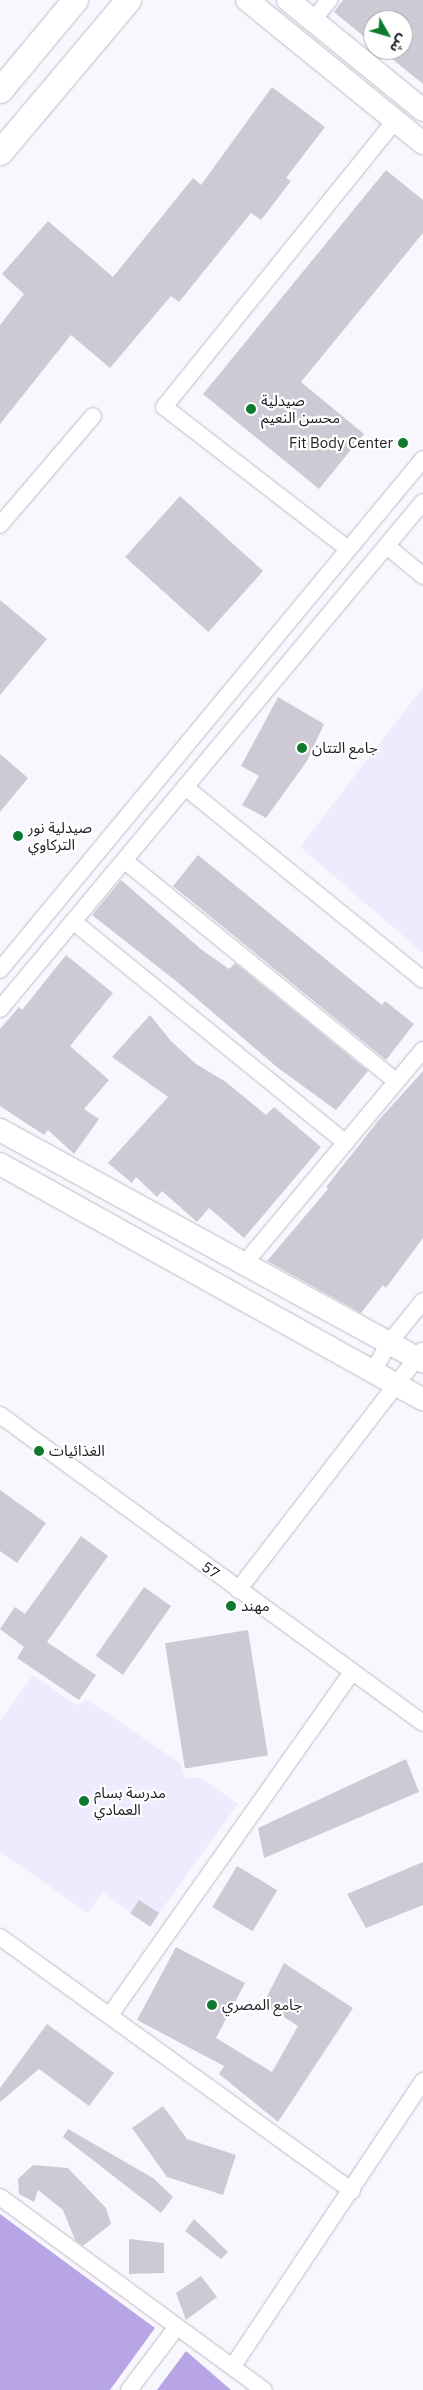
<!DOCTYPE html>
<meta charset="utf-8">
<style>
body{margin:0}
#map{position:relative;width:423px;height:2390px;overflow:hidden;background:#f9f7fe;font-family:"IBM Plex Sans","Noto Sans Arabic",sans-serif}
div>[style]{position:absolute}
.built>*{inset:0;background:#efeafd}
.forest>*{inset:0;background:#b7a5e5}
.building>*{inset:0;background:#cdcad6;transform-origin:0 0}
.roads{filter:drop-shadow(0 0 1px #bdbac6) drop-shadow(0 0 1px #bdbac6)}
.minor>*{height:16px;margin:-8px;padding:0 8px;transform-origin:8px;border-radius:8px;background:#fff}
.secondary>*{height:22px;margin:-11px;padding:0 11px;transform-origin:11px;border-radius:11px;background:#fff}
.primary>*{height:25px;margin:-12.5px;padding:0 12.5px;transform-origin:12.5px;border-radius:12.5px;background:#fff}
.dots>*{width:14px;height:14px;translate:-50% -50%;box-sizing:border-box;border:2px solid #fff;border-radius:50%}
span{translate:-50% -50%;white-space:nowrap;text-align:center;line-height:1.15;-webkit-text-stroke:4.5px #fff;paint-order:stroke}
.poi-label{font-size:15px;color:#222126}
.left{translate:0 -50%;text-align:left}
.right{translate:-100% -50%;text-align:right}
.street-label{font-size:15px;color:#222126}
.north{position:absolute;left:363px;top:10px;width:50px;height:50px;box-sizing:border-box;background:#fff;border:1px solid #a7a6a8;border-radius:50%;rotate:128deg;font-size:14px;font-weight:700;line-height:20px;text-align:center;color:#222126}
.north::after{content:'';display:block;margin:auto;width:18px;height:22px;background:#0d7a2e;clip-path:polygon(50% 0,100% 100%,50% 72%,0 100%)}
</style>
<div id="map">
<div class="built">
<div style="clip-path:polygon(423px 687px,423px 953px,300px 847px)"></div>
<div style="clip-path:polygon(33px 1675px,76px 1705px,88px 1700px,181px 1764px,185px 1778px,201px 1778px,238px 1804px,149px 1927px,103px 1892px,88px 1913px,0 1852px,0 1721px)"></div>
</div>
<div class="forest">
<div style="clip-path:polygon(0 2214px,155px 2328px,110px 2390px,0 2390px)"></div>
<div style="clip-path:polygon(186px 2351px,231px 2390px,157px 2390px)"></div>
</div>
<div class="building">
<div style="clip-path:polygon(343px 0,423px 0,423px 84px,381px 50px,403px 50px,403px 20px,373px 20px,373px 44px,334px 12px)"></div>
<div style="clip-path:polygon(272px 87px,325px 127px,286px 178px,291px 181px,261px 220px,251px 213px,179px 302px,171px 296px,110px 368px,71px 335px,0 424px,0 325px,24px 294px,2px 274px,48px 221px,113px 277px,193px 178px,201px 185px)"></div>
<div style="clip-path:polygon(386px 170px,423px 200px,423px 233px,301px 382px,364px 434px,319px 489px,203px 394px)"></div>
<div style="left:180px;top:496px;width:112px;height:82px;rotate:42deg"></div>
<div style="clip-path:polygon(0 600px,47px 639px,0 695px)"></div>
<div style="clip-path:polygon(278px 697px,324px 724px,307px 761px,266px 818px,242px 805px,259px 776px,241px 766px)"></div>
<div style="clip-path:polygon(0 754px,28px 778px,0 812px)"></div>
<div style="clip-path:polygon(198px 855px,382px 1005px,385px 1001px,414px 1024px,386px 1060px,173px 886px)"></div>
<div style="clip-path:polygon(121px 880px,202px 950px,229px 969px,235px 963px,368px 1071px,336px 1110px,278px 1068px,176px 981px,92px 915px)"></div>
<div style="clip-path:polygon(66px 955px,113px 993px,70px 1046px,109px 1080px,84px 1109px,99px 1119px,74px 1154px,48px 1130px,44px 1135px,0 1106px,0 1029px,19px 1007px,22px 1010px)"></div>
<div style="clip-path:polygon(150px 1015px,171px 1041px,196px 1064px,226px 1082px,266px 1115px,274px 1107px,321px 1147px,244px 1238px,209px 1208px,197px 1222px,162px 1191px,157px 1197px,136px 1177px,132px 1183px,108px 1163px,168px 1097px,112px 1057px)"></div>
<div style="clip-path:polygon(423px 1071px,423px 1238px,386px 1288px,383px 1285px,361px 1313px,267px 1261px,328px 1189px,326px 1187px,378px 1121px)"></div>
<div style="clip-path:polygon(0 1490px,46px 1523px,17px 1563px,0 1551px)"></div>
<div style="clip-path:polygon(81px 1536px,108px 1556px,47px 1642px,96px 1675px,79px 1700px,17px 1658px,24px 1647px,0 1629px,15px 1607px,25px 1614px)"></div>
<div style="left:144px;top:1587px;width:33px;height:84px;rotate:35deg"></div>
<div style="left:248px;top:1630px;width:127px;height:84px;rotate:81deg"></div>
<div style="clip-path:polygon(406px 1759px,419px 1792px,264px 1858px,258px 1828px)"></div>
<div style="clip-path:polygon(423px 1862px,423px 1905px,366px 1928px,347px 1894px)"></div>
<div style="left:237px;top:1866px;width:47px;height:48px;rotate:31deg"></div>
<div style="left:139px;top:1900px;width:24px;height:16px;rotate:33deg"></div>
<div style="clip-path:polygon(176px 1947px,245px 1983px,216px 2038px,272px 2072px,298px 2026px,263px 2004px,284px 1963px,353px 2008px,278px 2122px,219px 2074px,224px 2066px,137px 2020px)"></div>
<div style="clip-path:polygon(47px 2024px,114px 2073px,89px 2106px,39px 2069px,0 2102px,0 2088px)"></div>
<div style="clip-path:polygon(163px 2106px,187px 2139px,236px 2155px,223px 2195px,167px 2177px,132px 2128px)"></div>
<div style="clip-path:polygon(68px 2129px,153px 2178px,173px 2197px,161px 2213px,63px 2137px)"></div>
<div style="clip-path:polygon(33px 2165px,68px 2168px,106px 2208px,111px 2224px,83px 2246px,75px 2240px,63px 2210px,38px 2190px,34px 2202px,19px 2194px,18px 2179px)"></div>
<div style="clip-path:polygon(194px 2219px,228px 2252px,221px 2259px,185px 2231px)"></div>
<div style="clip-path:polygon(129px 2239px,164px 2243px,164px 2273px,129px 2274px)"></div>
<div style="clip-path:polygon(201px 2276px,217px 2297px,186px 2320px,176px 2293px)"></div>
</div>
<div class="roads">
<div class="minor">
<div style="left:313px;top:20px;width:26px;rotate:-51deg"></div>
<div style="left:0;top:525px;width:143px;rotate:-49.5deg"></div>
<div style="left:387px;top:546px;width:47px;rotate:39.8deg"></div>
<div style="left:348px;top:549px;width:232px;rotate:-142.3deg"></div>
<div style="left:164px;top:407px;width:368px;rotate:-51.1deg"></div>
<div style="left:185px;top:787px;width:306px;rotate:39deg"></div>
<div style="left:125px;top:861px;width:349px;rotate:39.1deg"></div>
<div style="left:74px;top:922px;width:350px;rotate:39.1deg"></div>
<div style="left:0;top:970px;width:663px;rotate:-50.38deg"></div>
<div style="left:0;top:1009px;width:660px;rotate:-50.16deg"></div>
<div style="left:244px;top:1264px;width:279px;rotate:-50.1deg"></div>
<div style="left:373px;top:1371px;width:32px;rotate:-60deg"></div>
<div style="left:389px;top:1343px;width:54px;rotate:-51deg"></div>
<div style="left:0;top:1415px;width:523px;rotate:36.06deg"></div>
<div style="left:238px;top:1590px;width:302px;rotate:-52.4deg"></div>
<div style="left:0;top:1937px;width:434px;rotate:35.8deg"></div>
<div style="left:110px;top:2015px;width:420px;rotate:-54.8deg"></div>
<div style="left:0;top:2197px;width:327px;rotate:36.2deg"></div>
<div style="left:233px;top:2366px;width:343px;rotate:-56.3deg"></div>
<div style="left:129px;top:2390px;width:78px;rotate:-52.8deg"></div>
</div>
<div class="secondary">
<div style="left:247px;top:0;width:227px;rotate:39.1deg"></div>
<div style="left:288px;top:0;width:174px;rotate:39.2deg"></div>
<div style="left:0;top:1130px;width:482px;rotate:28.7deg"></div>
<div style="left:0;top:1164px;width:484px;rotate:29.1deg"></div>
</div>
<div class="primary">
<div style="left:0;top:90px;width:117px;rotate:-50.2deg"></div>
<div style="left:0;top:152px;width:199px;rotate:-49.9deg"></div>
</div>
</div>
<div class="dots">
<div style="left:251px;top:409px;background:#0d7a2e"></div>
<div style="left:403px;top:443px;background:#0d7a2e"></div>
<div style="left:302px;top:748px;background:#0d7a2e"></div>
<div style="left:18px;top:836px;background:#0d7a2e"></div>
<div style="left:39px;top:1451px;background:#0d7a2e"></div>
<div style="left:231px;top:1606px;background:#0d7a2e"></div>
<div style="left:84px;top:1801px;background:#0d7a2e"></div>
<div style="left:212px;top:2005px;background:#0d7a2e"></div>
</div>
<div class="poi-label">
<span class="left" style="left:261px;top:409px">صيدلية<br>محسن النعيم</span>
<span class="right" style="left:393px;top:443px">Fit Body Center</span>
<span class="left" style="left:312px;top:748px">جامع التتان</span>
<span class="left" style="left:28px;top:836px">صيدلية نور<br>التركاوي</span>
<span class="left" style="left:49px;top:1451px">الغذائيات</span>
<span class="left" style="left:241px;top:1606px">مهند</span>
<span class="left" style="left:94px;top:1801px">مدرسة بسام<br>العمادي</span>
<span class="left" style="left:222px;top:2005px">جامع المصري</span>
</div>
<div class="street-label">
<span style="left:211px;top:1570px;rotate:36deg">57</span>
</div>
<div class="north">ش</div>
</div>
